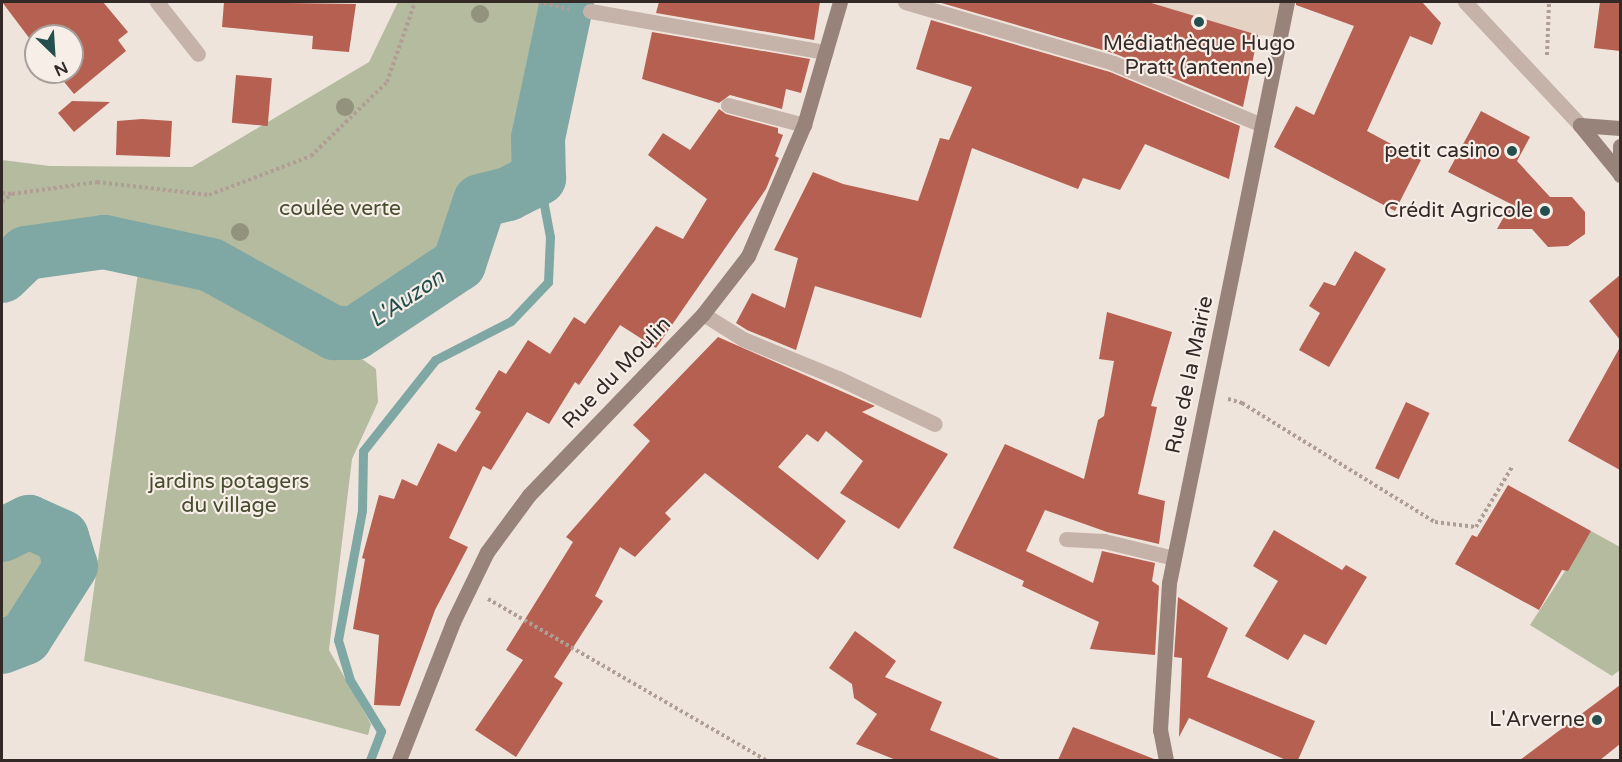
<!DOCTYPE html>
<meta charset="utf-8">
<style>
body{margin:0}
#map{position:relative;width:1622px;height:762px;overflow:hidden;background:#eee4dc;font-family:"Varela Round",sans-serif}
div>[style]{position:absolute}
.green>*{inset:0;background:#b4bb9e}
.plaza>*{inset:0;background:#e4d3c5}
.stream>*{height:9px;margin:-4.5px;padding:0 4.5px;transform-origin:4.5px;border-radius:4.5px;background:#7fa8a5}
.river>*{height:54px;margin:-27px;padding:0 27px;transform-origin:27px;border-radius:27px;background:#7fa8a5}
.building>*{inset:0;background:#b66052;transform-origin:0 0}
.path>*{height:4px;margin-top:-2px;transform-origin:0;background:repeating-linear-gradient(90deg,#b09d94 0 3px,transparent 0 6px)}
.lane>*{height:15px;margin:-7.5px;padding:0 7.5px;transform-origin:7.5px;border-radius:7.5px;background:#c5b3a9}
.street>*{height:15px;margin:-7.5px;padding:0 7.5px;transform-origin:7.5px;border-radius:7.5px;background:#c5b3a9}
.secondary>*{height:15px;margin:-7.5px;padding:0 7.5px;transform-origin:7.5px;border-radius:7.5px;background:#98837b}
.trees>*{width:18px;height:18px;margin:-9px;border-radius:50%;background:#92927d}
.dots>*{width:16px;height:16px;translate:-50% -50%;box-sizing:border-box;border:3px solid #f7eee8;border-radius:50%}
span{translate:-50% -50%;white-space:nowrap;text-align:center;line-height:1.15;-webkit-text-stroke:4.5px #f7eee8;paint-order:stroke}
.poi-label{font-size:21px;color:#332a28}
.right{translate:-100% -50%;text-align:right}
.park-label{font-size:21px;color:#464e2f}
.street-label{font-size:21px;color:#332a28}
.water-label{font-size:22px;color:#234f4e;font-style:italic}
.frame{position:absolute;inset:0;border:3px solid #332a28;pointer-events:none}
.north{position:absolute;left:24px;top:24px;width:60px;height:60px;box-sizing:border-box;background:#f7eee8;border:2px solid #a9a09b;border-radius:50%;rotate:155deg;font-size:16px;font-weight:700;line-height:24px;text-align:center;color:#332a28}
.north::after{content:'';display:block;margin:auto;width:21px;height:27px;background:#234f4e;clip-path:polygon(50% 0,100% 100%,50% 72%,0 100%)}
</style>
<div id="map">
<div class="green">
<div style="clip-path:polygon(398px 2px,568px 2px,538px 138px,539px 178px,508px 194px,480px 201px,459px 264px,355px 333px,334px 333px,211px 265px,104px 242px,26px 253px,2px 276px,2px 160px,50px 166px,192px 167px,369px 62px)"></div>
<div style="clip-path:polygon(140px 258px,215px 275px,334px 339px,376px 369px,378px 402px,352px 459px,329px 650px,371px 724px,368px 735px,84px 661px)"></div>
<div style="clip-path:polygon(29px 522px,62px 537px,71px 566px,25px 638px,2px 647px,2px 535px)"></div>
<div style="clip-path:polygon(1591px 531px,1620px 547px,1620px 670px,1612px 676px,1530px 625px)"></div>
</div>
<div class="plaza">
<div style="clip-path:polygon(1148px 2px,1287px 2px,1280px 37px,1258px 35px)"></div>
</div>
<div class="stream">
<div style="left:370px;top:760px;width:31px;rotate:-69deg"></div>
<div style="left:381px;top:731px;width:60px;rotate:-121.3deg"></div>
<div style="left:350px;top:680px;width:42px;rotate:-106.7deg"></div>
<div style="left:338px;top:640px;width:132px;rotate:-79.5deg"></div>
<div style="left:362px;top:510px;width:59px;rotate:-89deg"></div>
<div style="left:363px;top:451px;width:116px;rotate:-51.6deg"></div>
<div style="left:435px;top:360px;width:85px;rotate:-27.2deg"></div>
<div style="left:511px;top:321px;width:54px;rotate:-46.5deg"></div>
<div style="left:548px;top:282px;width:45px;rotate:-87.5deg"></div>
<div style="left:550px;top:237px;width:60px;rotate:-100.6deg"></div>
</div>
<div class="river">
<div style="left:2px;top:276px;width:33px;rotate:-44deg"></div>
<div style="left:26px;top:253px;width:79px;rotate:-8deg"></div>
<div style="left:104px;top:242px;width:109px;rotate:12.1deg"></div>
<div style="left:211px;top:265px;width:141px;rotate:28.9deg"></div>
<div style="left:334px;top:333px;width:21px"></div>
<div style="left:355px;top:333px;width:125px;rotate:-33.6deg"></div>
<div style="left:459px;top:264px;width:66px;rotate:-71.6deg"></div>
<div style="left:480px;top:201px;width:29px;rotate:-14deg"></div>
<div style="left:508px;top:194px;width:35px;rotate:-27deg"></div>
<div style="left:539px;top:178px;width:40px;rotate:-91.4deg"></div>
<div style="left:538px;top:138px;width:139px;rotate:-78deg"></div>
<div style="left:2px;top:535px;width:30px;rotate:-26deg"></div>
<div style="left:29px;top:522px;width:36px;rotate:24deg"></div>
<div style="left:62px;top:537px;width:30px;rotate:73deg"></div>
<div style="left:71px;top:566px;width:85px;rotate:122.6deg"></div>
<div style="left:25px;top:638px;width:25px;rotate:159deg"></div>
</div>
<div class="building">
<div style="clip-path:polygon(2px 2px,103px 2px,128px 32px,118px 40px,126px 51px,74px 94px,56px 72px,72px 72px,72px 36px,36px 36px,36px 47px)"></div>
<div style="clip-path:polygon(224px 2px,356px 4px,349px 52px,312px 49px,313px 36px,222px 27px)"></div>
<div style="clip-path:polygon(659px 2px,820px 2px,814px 40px,656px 13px)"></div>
<div style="clip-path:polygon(938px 2px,1148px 2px,1258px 35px,1243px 107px,1116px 54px)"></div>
<div style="clip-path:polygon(1296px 2px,1422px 2px,1441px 23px,1432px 45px,1410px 36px,1367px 131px,1421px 160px,1395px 211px,1274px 147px,1296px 106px,1314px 115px,1354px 26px,1296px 5px)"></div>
<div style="clip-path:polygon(1600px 2px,1620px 2px,1620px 51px,1594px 48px)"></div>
<div style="clip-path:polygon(931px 20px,1110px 72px,1240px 126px,1229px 179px,1145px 144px,1120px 190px,1083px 178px,1078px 189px,972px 148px,921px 318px,815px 286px,796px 350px,747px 330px,736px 323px,752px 293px,785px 308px,798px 258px,774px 250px,813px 172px,843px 184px,918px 201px,940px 138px,949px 140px,972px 87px,916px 69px)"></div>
<div style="clip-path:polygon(652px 32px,810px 59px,801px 93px,786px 89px,782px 109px,730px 95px,719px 103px,642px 79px)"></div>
<div style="left:236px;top:75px;width:36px;height:48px;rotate:5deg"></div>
<div style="clip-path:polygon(72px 101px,110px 102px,74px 132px,58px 113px)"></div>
<div style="clip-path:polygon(719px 109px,726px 114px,778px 128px,778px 133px,783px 135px,775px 156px,779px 158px,766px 189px,656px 348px,620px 325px,579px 385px,575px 382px,549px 424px,527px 412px,491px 470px,483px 466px,449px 538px,468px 547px,435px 610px,400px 706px,374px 705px,379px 635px,353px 629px,365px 559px,362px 558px,379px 495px,394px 499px,402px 479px,417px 486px,438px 443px,456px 452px,481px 412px,475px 409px,499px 370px,506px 374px,528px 340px,550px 354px,574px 317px,585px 324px,656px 226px,683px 239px,707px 199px,648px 155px,663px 133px,690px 150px)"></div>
<div style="clip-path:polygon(1481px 111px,1530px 137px,1517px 161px,1550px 197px,1572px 197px,1585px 212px,1585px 234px,1568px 246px,1548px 247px,1532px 229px,1497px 229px,1511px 204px,1448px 172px)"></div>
<div style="clip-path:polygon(142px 119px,172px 121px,170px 157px,116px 155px,117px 121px)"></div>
<div style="clip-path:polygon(1355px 251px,1386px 269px,1329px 367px,1299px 350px,1320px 313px,1309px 306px,1324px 282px,1335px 286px)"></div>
<div style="clip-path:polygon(1620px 275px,1620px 340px,1589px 301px)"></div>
<div style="clip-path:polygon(1107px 312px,1172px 332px,1151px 406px,1157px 407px,1138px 494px,1165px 501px,1159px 544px,1107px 532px,1045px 510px,1026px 551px,1093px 583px,1102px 551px,1155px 563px,1152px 581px,1159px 586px,1155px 655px,1090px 649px,1099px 622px,1022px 586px,1024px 581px,953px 548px,1005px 444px,1084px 479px,1098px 420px,1104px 416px,1114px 361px,1099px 359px)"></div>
<div style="clip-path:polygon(718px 337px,875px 406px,862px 412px,948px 454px,899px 529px,840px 493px,863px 461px,826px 431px,818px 442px,807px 434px,778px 467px,846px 521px,818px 560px,705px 473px,665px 513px,671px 519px,635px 557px,620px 547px,595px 596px,603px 601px,554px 677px,563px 683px,516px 757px,475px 730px,523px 660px,506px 650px,573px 542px,566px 537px,650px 441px,633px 425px)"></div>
<div style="clip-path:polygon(1620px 347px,1620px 470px,1568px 441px)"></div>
<div style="left:1406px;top:402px;width:26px;height:73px;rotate:25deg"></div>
<div style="clip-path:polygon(1508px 485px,1591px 531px,1568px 571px,1562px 570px,1539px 610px,1455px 564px,1472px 535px,1477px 537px)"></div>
<div style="clip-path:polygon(1274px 530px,1342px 570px,1346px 565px,1367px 577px,1326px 645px,1304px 634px,1288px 660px,1245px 636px,1278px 581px,1253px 566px)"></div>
<div style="clip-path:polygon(1178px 597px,1228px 628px,1207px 677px,1315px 721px,1298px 760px,1286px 760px,1189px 718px,1179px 737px,1182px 658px,1174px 657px)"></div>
<div style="clip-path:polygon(855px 631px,896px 661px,885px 677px,942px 702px,930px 730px,1002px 760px,896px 760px,856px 744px,877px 714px,854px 698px,852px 684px,829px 668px)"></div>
<div style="clip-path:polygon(1620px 685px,1620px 744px,1600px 760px,1520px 760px)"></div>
<div style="clip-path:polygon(1073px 727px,1154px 759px,1154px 760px,1058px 760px)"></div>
</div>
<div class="path">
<div style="left:538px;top:2px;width:32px;rotate:13deg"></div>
<div style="left:1547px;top:55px;width:53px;rotate:-87.8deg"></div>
<div style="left:2px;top:193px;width:10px;rotate:6deg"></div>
<div style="left:2px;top:202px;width:13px;rotate:-39deg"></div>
<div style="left:12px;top:194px;width:86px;rotate:-8deg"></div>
<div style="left:97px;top:182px;width:113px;rotate:6.6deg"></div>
<div style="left:209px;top:195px;width:109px;rotate:-20.9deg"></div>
<div style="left:311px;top:156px;width:106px;rotate:-44.2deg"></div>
<div style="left:387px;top:82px;width:85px;rotate:-70.7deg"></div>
<div style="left:1228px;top:399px;width:15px;rotate:16deg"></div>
<div style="left:1242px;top:403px;width:227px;rotate:31.7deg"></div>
<div style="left:1435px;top:522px;width:41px;rotate:7deg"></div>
<div style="left:1476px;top:527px;width:70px;rotate:-59deg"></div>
<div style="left:488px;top:599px;width:321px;rotate:30.1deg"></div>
</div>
<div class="lane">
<div style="left:703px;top:314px;width:47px;rotate:32deg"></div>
<div style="left:743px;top:339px;width:103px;rotate:22.3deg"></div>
<div style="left:838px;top:378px;width:107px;rotate:25.4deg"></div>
<div style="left:1066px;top:539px;width:38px;rotate:3deg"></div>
<div style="left:1104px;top:541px;width:72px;rotate:13.7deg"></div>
</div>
<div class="street">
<div style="left:157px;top:2px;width:66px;rotate:51.7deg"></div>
<div style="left:905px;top:2px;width:217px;rotate:16.3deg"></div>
<div style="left:1113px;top:63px;width:161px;rotate:22.6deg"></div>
<div style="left:1465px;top:2px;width:168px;rotate:46.9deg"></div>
<div style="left:590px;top:11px;width:239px;rotate:9.9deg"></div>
<div style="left:728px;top:105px;width:79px;rotate:14.7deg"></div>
</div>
<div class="secondary">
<div style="left:1580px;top:125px;width:63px;rotate:50.8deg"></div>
<div style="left:1580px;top:125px;width:40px;rotate:4.3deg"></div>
<div style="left:1620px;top:146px;width:29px;rotate:90deg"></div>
<div style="left:399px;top:760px;width:148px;rotate:-68.6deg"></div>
<div style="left:453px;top:622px;width:78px;rotate:-64.1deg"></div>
<div style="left:487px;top:552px;width:71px;rotate:-53.6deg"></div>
<div style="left:529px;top:495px;width:251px;rotate:-46.1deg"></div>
<div style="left:703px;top:314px;width:73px;rotate:-52.2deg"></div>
<div style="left:748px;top:256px;width:142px;rotate:-66.9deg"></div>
<div style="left:804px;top:125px;width:128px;rotate:-73.7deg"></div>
<div style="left:1166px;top:760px;width:31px;rotate:-101deg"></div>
<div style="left:1160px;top:730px;width:147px;rotate:-86.5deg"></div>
<div style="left:1169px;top:583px;width:593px;rotate:-78.52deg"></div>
</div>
<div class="trees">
<div style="left:480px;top:14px"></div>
<div style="left:345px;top:107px"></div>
<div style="left:240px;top:232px"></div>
</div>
<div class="dots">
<div style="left:1199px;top:22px;background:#234f4e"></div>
<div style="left:1512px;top:151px;background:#234f4e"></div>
<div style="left:1545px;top:211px;background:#234f4e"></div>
<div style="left:1597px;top:720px;background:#234f4e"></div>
</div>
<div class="poi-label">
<span style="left:1199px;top:56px">Médiathèque Hugo<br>Pratt (antenne)</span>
<span class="right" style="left:1500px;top:151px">petit casino</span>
<span class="right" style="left:1533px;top:211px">Crédit Agricole</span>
<span class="right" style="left:1585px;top:720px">L'Arverne</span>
</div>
<div class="park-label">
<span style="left:340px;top:209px">coulée verte</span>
<span style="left:229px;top:494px">jardins potagers<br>du village</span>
</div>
<div class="street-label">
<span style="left:617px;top:373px;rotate:-46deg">Rue du Moulin</span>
<span style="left:1190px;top:375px;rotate:-78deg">Rue de la Mairie</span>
</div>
<div class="water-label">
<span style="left:407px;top:299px;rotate:-34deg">L'Auzon</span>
</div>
<div class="frame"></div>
<div class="north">N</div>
</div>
